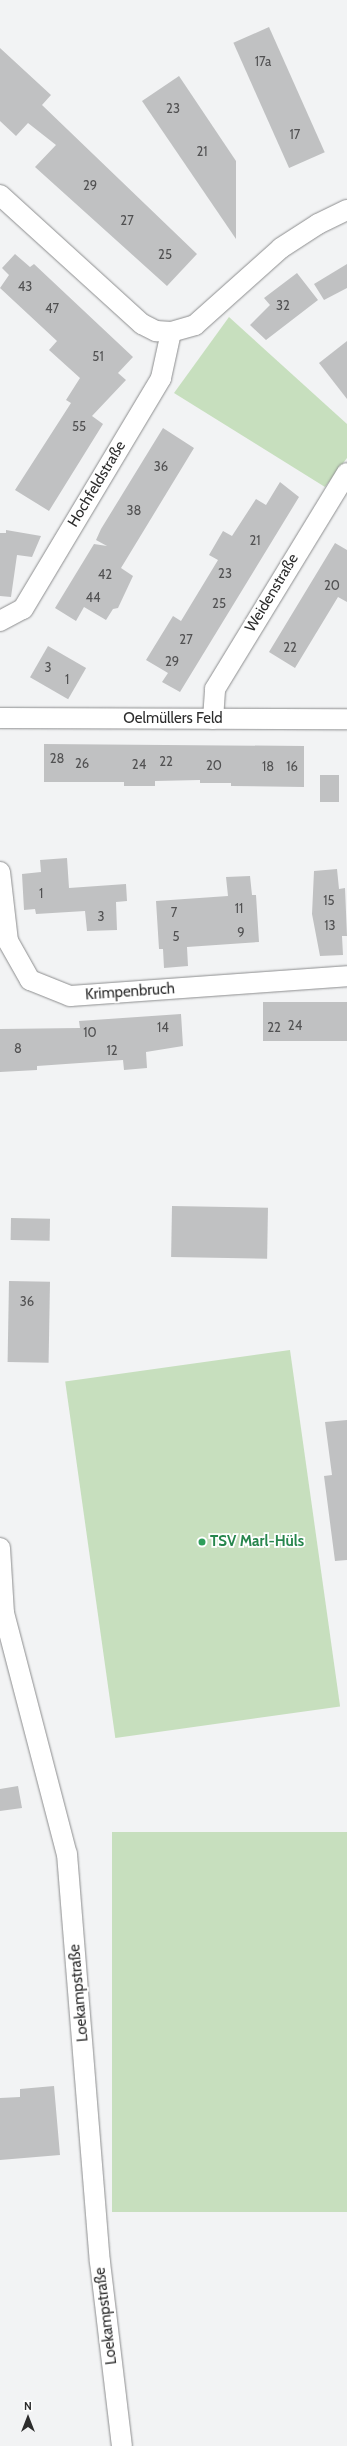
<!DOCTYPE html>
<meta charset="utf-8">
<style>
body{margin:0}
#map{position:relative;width:347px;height:2446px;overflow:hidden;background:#f2f3f4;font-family:Cabin,sans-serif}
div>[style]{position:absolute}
.green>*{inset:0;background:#c7dfbe;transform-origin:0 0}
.building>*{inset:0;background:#c0c1c2;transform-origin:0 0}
.roads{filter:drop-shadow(0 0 1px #8c8d8e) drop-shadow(0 0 1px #8c8d8e)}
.street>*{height:20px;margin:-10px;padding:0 10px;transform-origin:10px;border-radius:10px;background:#fff}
.dots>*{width:11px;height:11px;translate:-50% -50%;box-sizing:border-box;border:2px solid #fff;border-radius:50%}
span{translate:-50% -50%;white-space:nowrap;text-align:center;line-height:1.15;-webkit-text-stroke:3.5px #fff;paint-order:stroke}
.number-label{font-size:13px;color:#515152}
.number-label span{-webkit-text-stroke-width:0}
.street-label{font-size:15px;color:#2c2c2c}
.leisure-label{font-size:15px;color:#27864d;font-weight:700}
.left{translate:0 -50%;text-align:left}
.north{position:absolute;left:8px;top:2398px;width:40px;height:40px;-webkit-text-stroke:3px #fff;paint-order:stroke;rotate:0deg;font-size:11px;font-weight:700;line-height:16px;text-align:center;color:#2c2c2c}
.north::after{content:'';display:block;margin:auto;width:14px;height:18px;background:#2c2c2c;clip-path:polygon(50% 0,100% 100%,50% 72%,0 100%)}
</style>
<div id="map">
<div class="green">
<div style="clip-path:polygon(229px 317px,347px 424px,347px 458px,325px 487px,174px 393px)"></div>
<div style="left:290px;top:1350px;width:360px;height:227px;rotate:82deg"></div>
<div style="left:347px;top:1832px;width:380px;height:235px;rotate:90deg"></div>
</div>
<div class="building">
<div style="left:269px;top:27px;width:137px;height:39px;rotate:66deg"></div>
<div style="clip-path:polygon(0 48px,51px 95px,42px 105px,197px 254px,167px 286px,35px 167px,56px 145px,28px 123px,16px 136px,0 121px)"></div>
<div style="clip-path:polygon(179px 76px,236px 161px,236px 239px,142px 101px)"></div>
<div style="clip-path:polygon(15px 254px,30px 267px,34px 264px,133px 357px,118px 373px,126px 380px,92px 416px,103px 424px,49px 511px,15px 490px,71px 403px,66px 400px,80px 378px,49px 350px,57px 341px,0 288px,9px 275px,2px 268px)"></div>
<div style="clip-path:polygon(347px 264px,347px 288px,324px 300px,314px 284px)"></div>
<div style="clip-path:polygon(297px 273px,318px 300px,266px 340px,250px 325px,270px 305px,264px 298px)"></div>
<div style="clip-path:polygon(347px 341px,347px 399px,319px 363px)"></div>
<div style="clip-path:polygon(163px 428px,194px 448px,121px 568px,133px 576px,118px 608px,113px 609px,106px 620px,84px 607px,76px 621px,55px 608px,94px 544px,107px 546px,96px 540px,101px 529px)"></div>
<div style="clip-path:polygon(280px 482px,299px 497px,180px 692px,162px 682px,168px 673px,146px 660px,173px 616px,181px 621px,218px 560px,209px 555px,223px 531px,232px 536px,256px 499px,266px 505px)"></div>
<div style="clip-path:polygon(6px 530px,41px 536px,32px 557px,17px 555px,11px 597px,0 596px,0 533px,6px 533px)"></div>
<div style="clip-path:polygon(335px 543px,347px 550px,347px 602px,338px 597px,295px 668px,269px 652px)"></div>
<div style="left:48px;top:646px;width:44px;height:36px;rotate:30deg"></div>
<div style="clip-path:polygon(44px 744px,304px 746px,304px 787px,231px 786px,231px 783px,200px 783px,200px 780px,155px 781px,155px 786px,124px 786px,124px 782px,44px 782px)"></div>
<div style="left:320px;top:775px;width:19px;height:27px"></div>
<div style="clip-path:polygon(67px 858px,69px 888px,126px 884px,127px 901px,116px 902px,117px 930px,87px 931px,85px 911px,36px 914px,35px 909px,24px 910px,22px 874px,41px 872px,40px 860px)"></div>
<div style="clip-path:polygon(337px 869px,339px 889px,345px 888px,347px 936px,342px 936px,343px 955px,320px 956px,312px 914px,314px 871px)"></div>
<div style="clip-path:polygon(250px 876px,252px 895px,256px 895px,259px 942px,187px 947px,188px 966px,164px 968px,163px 949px,159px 949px,156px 901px,228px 896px,226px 877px)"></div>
<div style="left:347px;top:1002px;width:39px;height:84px;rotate:90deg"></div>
<div style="clip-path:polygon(181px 1014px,183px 1046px,146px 1052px,147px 1068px,124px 1070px,123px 1060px,37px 1066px,37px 1070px,0 1072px,0 1029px,80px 1028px,79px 1021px)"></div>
<div style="left:172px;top:1206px;width:96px;height:51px;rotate:1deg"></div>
<div style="left:11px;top:1218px;width:39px;height:22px;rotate:1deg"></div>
<div style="left:9px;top:1281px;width:41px;height:81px;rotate:1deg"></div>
<div style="clip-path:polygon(347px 1420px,347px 1560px,335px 1561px,324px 1476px,332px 1475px,325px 1422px)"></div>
<div style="clip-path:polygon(18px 1786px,22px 1808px,0 1811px,0 1789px)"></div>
<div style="clip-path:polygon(54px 2086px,60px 2155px,0 2160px,0 2098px,20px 2097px,20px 2089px)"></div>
</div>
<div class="roads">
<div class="street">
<div style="left:0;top:195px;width:192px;rotate:42.3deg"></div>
<div style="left:142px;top:324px;width:16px;rotate:27deg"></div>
<div style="left:156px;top:331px;width:15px;rotate:4deg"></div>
<div style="left:171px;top:332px;width:25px;rotate:-16deg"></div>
<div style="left:195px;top:325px;width:115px;rotate:-41.8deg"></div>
<div style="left:281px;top:248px;width:44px;rotate:-33deg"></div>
<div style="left:318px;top:224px;width:32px;rotate:-26deg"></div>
<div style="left:0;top:621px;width:26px;rotate:-28deg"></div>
<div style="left:23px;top:609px;width:269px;rotate:-59.1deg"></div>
<div style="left:161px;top:378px;width:47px;rotate:-77.7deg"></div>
<div style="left:0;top:718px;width:347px;rotate:0.2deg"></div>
<div style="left:213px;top:719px;width:30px;rotate:-86deg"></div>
<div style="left:215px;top:689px;width:253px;rotate:-58.6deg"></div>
<div style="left:0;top:872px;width:69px;rotate:83.4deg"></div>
<div style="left:8px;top:941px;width:45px;rotate:60.6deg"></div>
<div style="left:30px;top:980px;width:43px;rotate:21.8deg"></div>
<div style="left:70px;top:996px;width:278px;rotate:-4.1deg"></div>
<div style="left:0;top:1548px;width:65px;rotate:86.5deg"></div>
<div style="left:4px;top:1613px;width:249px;rotate:75.4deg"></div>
<div style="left:67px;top:1854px;width:409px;rotate:85.4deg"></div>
<div style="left:100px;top:2262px;width:185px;rotate:83.2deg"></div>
</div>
</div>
<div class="dots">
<div style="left:202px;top:1542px;background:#2e9e5b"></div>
</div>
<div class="number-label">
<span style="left:263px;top:61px">17a</span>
<span style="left:173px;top:108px">23</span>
<span style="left:295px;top:134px">17</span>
<span style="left:202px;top:151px">21</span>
<span style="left:90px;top:185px">29</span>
<span style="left:127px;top:220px">27</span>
<span style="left:165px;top:254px">25</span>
<span style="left:25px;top:286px">43</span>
<span style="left:283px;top:305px">32</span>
<span style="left:52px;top:308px">47</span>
<span style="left:98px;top:356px">51</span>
<span style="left:79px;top:426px">55</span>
<span style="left:161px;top:466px">36</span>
<span style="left:134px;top:510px">38</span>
<span style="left:255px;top:540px">21</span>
<span style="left:225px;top:573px">23</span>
<span style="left:105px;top:574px">42</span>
<span style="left:332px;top:585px">20</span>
<span style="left:93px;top:597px">44</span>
<span style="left:219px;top:603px">25</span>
<span style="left:186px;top:639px">27</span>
<span style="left:290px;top:647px">22</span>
<span style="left:172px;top:661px">29</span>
<span style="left:48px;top:667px">3</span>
<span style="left:67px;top:679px">1</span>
<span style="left:57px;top:758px">28</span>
<span style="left:166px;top:761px">22</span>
<span style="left:82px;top:763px">26</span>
<span style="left:139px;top:764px">24</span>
<span style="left:214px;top:765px">20</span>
<span style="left:268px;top:766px">18</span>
<span style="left:292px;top:766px">16</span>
<span style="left:41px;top:893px">1</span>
<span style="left:329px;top:900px">15</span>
<span style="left:239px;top:908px">11</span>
<span style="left:174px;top:912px">7</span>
<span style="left:101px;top:916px">3</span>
<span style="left:330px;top:925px">13</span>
<span style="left:241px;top:932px">9</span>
<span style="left:176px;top:936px">5</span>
<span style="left:295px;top:1025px">24</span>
<span style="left:163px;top:1027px">14</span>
<span style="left:274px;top:1027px">22</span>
<span style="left:90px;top:1032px">10</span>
<span style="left:18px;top:1048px">8</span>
<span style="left:112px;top:1050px">12</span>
<span style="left:27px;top:1301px">36</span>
</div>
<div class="street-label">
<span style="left:97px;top:484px;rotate:-59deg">Hochfeldstraße</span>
<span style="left:272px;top:593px;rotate:-59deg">Weidenstraße</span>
<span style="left:173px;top:719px">Oelmüllers Feld</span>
<span style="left:130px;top:992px;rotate:-4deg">Krimpenbruch</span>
<span style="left:79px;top:1993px;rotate:-95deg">Loekampstraße</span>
<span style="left:106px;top:2316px;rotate:-97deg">Loekampstraße</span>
</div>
<div class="leisure-label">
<span class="left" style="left:210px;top:1542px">TSV Marl-Hüls</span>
</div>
<div class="north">N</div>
</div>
